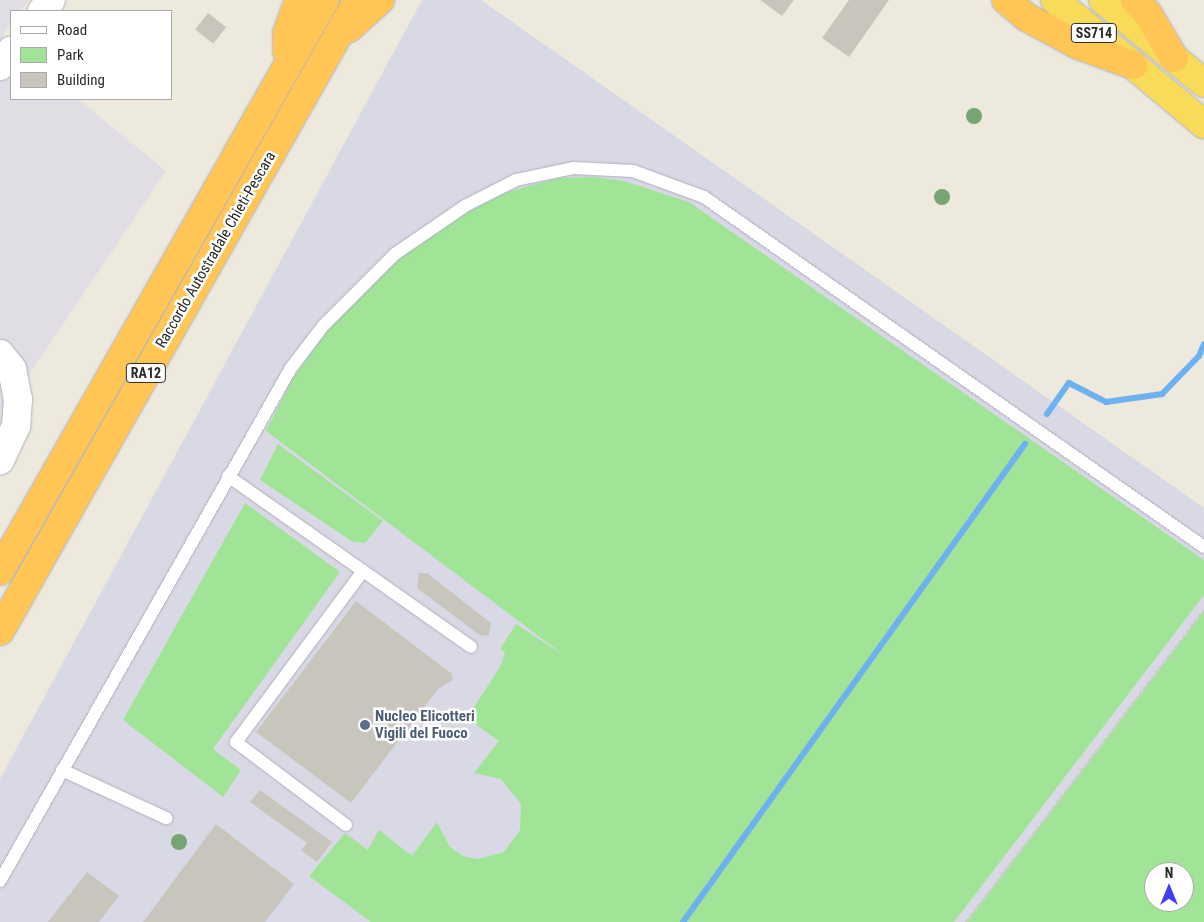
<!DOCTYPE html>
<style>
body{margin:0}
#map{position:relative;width:1204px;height:922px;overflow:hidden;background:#ede9dd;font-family:"Roboto Condensed",sans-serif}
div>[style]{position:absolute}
.industrial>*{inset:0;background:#e1dde5}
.airport>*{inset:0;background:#d9d8e5}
.green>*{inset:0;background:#a1e498}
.stream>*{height:6px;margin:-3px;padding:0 3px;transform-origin:3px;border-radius:3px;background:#6eb1f0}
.building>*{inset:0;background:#c8c6bc;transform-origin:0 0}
.path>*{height:3px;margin-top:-1.5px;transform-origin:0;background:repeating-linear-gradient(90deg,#ccc 0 4px,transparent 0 6.5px)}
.roads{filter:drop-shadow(0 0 1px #b1b1bf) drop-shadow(0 0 1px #b1b1bf)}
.service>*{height:12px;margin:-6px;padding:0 6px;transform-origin:6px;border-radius:6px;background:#fff}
.tertiary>*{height:28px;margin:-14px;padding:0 14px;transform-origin:14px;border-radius:14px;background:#fff}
.trunk>*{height:28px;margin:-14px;padding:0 14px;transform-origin:14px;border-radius:14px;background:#f8db58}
.motorway>*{height:28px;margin:-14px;padding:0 14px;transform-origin:14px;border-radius:14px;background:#ffc555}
.trees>*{width:16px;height:16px;margin:-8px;border-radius:50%;background:#78a372}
.dots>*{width:14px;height:14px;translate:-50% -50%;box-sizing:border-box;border:2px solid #fff;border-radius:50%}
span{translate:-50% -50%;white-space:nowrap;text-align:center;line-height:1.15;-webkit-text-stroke:5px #fff;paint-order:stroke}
.shield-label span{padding:1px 4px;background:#fff;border:1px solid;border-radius:4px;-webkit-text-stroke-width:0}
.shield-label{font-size:14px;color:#2b2b2b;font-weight:700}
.street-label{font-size:15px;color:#2b2b2b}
.service-label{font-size:15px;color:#4e5e75;font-weight:700}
.left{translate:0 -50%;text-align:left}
.legend{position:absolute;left:10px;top:10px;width:162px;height:90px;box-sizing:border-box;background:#fff;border:1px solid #aaa;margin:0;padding:6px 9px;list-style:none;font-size:15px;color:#2b2b2b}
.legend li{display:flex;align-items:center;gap:10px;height:25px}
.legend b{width:25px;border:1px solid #aaa}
.north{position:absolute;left:1144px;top:862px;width:50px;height:50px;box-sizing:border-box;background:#fff;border:1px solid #aaa;border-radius:50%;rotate:0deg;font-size:14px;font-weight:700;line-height:20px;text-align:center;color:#2b2b2b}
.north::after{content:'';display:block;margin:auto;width:18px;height:22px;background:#423bfc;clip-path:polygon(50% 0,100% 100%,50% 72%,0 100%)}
</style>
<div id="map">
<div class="industrial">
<div style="clip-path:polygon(0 0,29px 0,20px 11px,11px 11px,11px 23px,2px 36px,11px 44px,11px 99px,78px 99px,166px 171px,31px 372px,0 427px)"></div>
</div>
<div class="airport">
<div style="clip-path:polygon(evenodd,422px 0,481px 0,1204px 508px,1204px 922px,0 922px,0 779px,422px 0,1154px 872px,1184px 872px,1184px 902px,1154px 902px,1154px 872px)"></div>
</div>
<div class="green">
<div style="clip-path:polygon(593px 177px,624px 181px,689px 202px,1204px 560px,1204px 595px,954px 922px,371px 922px,309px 876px,345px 833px,368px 850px,379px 830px,412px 856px,437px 822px,450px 847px,463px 856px,478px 859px,504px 852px,520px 830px,521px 804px,501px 779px,474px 773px,499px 741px,467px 718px,500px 667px,505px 653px,500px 649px,516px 624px,565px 656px,266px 431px,293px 378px,331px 325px,380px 274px,423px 238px,492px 196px,559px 178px)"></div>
<div style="clip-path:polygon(278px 444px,383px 521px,365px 543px,353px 542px,260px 480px)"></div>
<div style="clip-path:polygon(245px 503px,340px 572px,213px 749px,241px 770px,223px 797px,123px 720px)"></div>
<div style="clip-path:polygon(evenodd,1204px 610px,1204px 922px,966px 922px,1154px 676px,1204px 610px,1154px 872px,1184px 872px,1184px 902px,1154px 902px,1154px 872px)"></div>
</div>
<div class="stream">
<div style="left:1047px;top:414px;width:38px;rotate:-55deg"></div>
<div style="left:1069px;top:383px;width:42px;rotate:27.2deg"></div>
<div style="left:1106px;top:402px;width:57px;rotate:-8.1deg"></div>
<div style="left:1162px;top:394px;width:53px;rotate:-45.8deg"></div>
<div style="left:1199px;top:356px;width:13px;rotate:-67deg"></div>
<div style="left:683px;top:922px;width:588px;rotate:-54.42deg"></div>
</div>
<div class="building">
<div style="clip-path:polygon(760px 0,794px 0,782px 16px)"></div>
<div style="clip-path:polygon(849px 0,889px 0,849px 57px,822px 38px)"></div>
<div style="left:208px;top:13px;width:23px;height:21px;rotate:38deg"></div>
<div style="clip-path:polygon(419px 573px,427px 573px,491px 623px,489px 635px,481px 636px,417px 588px)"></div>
<div style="clip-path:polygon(356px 601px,452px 674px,453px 680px,438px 689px,351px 803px,256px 732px)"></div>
<div style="clip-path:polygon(260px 790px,332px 842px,317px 862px,301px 850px,307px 843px,250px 802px)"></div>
<div style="clip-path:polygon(216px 824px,294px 884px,265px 922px,143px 922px)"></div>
<div style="clip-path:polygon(87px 872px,119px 896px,99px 922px,48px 922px)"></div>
</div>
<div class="path">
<div style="left:966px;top:922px;width:392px;rotate:-52.7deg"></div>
</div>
<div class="roads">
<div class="service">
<div style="left:228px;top:476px;width:297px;rotate:35.1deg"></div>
<div style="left:62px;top:770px;width:115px;rotate:24.8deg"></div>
<div style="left:346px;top:825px;width:138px;rotate:-143deg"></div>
<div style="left:236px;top:742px;width:213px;rotate:-53.4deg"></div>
<div style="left:0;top:881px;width:590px;rotate:-60.44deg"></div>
<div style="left:291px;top:368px;width:53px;rotate:-52.7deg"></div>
<div style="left:323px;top:326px;width:102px;rotate:-45deg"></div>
<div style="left:395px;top:254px;width:85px;rotate:-34.4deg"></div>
<div style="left:465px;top:206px;width:57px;rotate:-27deg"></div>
<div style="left:516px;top:180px;width:58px;rotate:-11.9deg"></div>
<div style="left:573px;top:168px;width:60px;rotate:2.9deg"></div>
<div style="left:633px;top:171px;width:76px;rotate:20.1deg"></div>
<div style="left:704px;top:197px;width:610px;rotate:34.99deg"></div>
</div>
<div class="tertiary">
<div style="left:42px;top:11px;width:14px;rotate:-51deg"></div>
<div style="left:0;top:66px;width:19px;rotate:-54deg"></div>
<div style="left:0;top:354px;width:19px;rotate:51deg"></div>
<div style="left:12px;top:369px;width:31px;rotate:79deg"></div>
<div style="left:18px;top:399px;width:27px;rotate:94deg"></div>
<div style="left:16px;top:426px;width:38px;rotate:115deg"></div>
</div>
<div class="trunk">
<div style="left:1055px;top:0;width:194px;rotate:39.8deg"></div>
<div style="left:1103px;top:0;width:131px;rotate:39.4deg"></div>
</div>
<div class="motorway">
<div style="left:1006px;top:0;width:26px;rotate:40deg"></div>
<div style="left:1026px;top:17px;width:59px;rotate:28.3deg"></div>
<div style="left:1078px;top:45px;width:59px;rotate:20deg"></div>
<div style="left:1135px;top:0;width:19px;rotate:47deg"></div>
<div style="left:1148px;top:14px;width:51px;rotate:59.4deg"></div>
<div style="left:349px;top:28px;width:42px;rotate:-42.1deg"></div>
<div style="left:287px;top:51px;width:18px;rotate:-90deg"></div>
<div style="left:287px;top:33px;width:35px;rotate:-70deg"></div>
<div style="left:0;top:571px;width:657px;rotate:-60.35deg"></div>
<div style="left:0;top:631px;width:725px;rotate:-60.43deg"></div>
</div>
</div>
<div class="trees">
<div style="left:974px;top:116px"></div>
<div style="left:942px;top:197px"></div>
<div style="left:179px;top:842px"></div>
</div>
<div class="dots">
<div style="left:365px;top:725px;background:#5c6f8a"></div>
</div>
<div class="shield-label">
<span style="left:1094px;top:33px">SS714</span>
<span style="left:146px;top:373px">RA12</span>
</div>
<div class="street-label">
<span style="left:216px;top:250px;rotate:-60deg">Raccordo Autostradale Chieti-Pescara</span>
</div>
<div class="service-label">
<span class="left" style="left:375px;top:725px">Nucleo Elicotteri<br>Vigili del Fuoco</span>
</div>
<ul class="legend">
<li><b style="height:6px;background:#fff"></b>Road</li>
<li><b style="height:14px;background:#a1e498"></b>Park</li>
<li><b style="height:14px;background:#c8c6bc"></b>Building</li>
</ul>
<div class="north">N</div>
</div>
